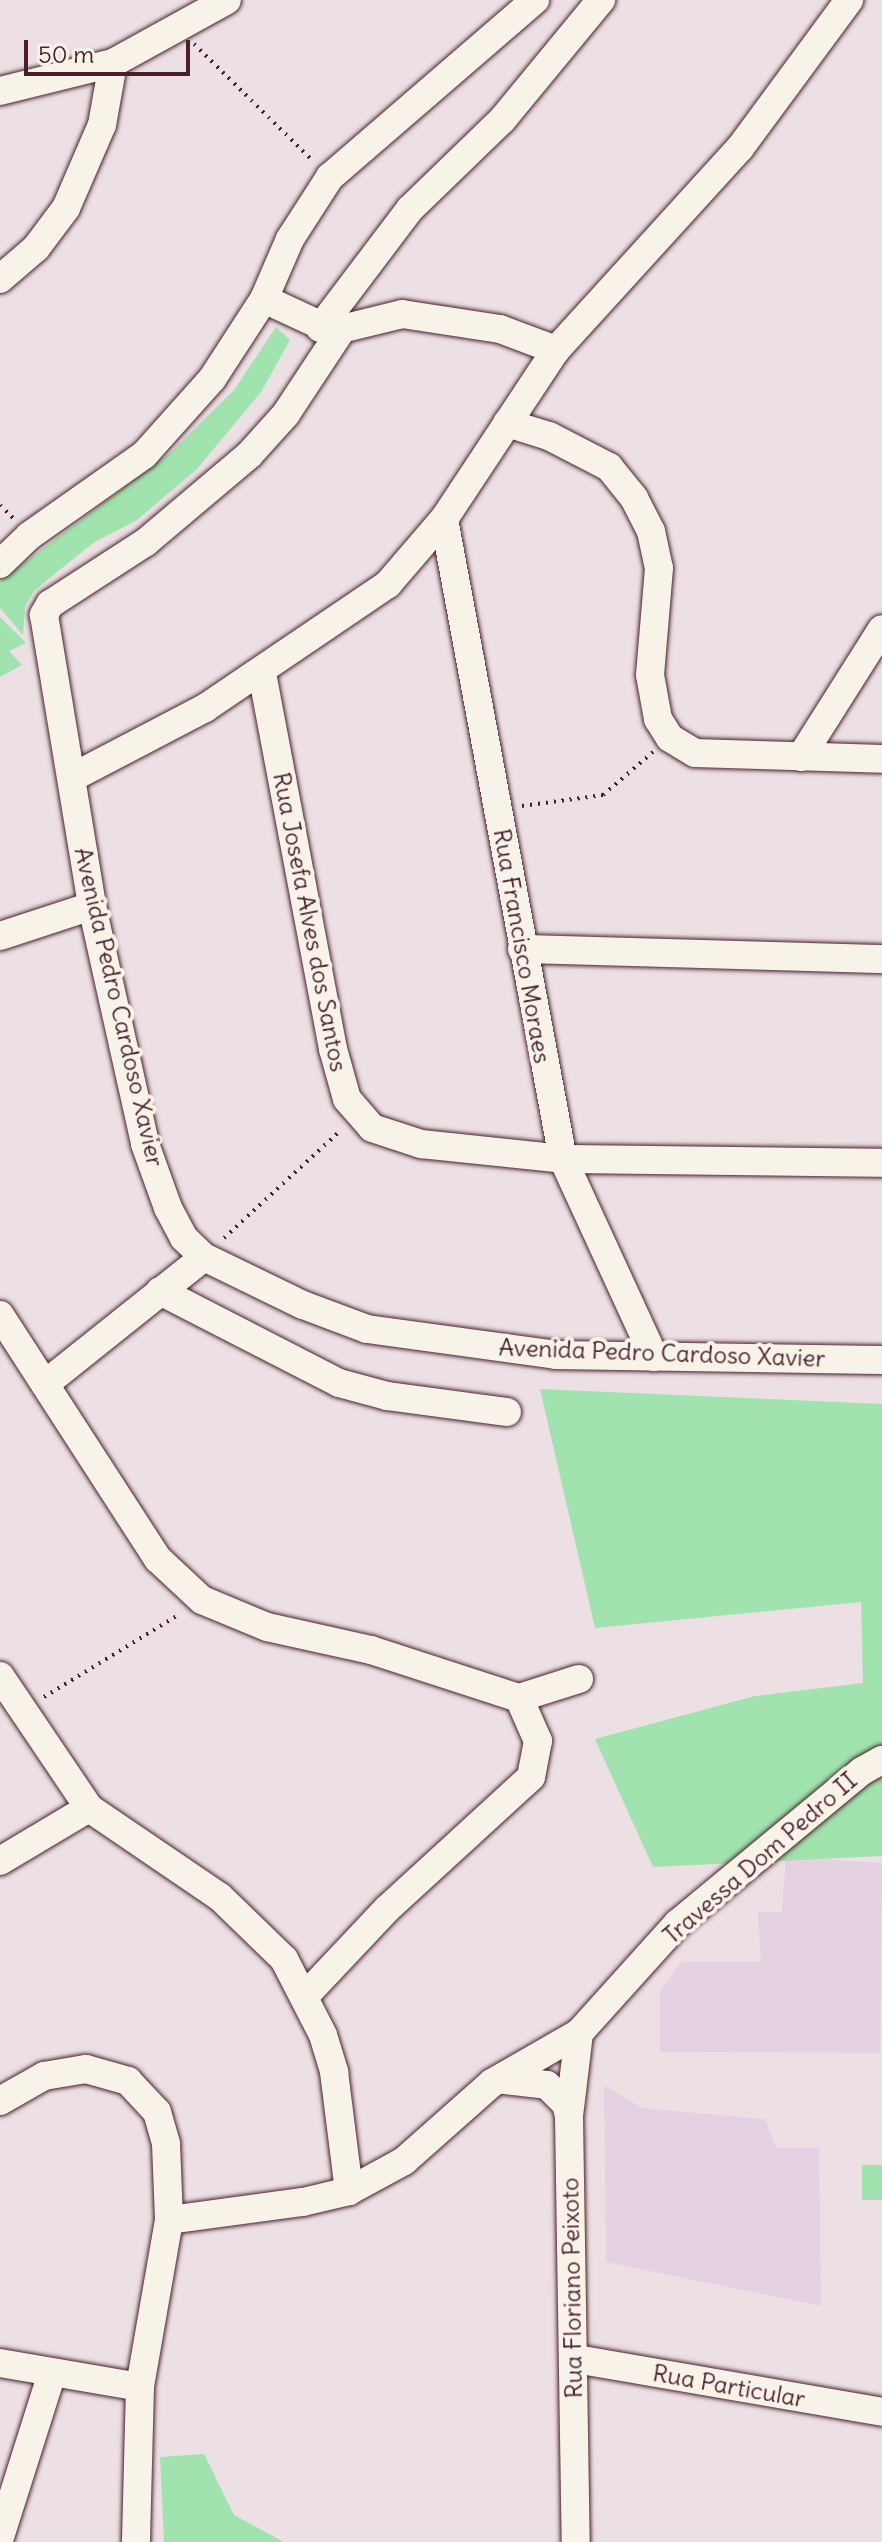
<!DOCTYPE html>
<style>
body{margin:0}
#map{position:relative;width:882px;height:2542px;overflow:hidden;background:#ece0e5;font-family:Delius,sans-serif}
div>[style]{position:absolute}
.built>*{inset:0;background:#e4d2e3}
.green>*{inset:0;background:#a0e3ae;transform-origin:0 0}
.path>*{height:4px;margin-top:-2px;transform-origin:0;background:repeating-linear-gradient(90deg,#4a1f2b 0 2px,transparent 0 8px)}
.roads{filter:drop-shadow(0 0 2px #4a1f2b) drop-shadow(0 0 2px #4a1f2b)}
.minor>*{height:28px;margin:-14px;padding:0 14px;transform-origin:14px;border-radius:14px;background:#f7f3e8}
span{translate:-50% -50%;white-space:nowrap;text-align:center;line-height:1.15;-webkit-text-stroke:8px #f7f3e8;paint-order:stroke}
.street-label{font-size:24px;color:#4a1f2b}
.scale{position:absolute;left:24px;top:40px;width:166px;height:36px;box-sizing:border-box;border:4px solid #4a1f2b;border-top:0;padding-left:10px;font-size:24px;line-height:28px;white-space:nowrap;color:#4a1f2b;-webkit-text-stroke:6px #f7f3e8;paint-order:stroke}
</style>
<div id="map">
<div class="built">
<div style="clip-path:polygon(786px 1856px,882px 1863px,880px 2053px,660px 2052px,660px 1992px,681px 1962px,761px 1962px,758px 1912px,782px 1912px)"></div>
<div style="clip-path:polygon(604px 2085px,642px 2108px,765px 2119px,776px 2148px,819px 2148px,821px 2306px,606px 2262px)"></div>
</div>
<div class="green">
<div style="clip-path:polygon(276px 327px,290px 340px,261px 392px,197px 469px,137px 520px,93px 543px,35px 590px,25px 606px,23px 635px,0 608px,0 581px,170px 453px,234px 390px)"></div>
<div style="clip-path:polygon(0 617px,26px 643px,9px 651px,22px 665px,0 677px)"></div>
<div style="clip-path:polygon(540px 1389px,882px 1404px,882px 1856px,653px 1867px,595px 1739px,755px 1696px,863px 1683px,861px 1602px,595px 1628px)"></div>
<div style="left:882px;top:2165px;width:35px;height:20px;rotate:90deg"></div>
<div style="clip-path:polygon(204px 2454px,234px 2515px,284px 2542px,164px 2542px,160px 2457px)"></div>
</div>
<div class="path">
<div style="left:194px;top:44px;width:167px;rotate:44.5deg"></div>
<div style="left:0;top:505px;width:20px;rotate:45deg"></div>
<div style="left:522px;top:806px;width:82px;rotate:-7.7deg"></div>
<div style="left:603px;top:795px;width:66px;rotate:-40.7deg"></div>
<div style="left:224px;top:1238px;width:159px;rotate:-42.7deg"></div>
<div style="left:44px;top:1697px;width:159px;rotate:-31.4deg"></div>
</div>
<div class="roads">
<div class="minor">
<div style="left:0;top:91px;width:116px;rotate:-13.9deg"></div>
<div style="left:113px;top:63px;width:130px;rotate:-28.9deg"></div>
<div style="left:0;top:279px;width:48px;rotate:-40.7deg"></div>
<div style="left:36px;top:248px;width:50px;rotate:-53.1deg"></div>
<div style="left:66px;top:208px;width:90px;rotate:-66.6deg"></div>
<div style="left:102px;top:125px;width:63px;rotate:-79.9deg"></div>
<div style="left:264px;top:299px;width:76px;rotate:24.9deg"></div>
<div style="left:333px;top:331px;width:71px;rotate:-13.8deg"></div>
<div style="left:402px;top:314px;width:99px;rotate:8.7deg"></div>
<div style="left:500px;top:329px;width:60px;rotate:20.6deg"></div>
<div style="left:320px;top:328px;width:149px;rotate:-52.9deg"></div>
<div style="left:410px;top:209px;width:128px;rotate:-44.1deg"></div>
<div style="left:502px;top:120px;width:156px;rotate:-50.5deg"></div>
<div style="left:340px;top:332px;width:98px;rotate:123.4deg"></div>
<div style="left:286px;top:414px;width:55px;rotate:132.1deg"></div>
<div style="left:249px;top:455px;width:135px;rotate:139.8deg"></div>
<div style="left:146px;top:542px;width:114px;rotate:147.1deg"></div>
<div style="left:50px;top:604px;width:13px;rotate:119deg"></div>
<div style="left:44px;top:615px;width:295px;rotate:80.6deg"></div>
<div style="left:92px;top:906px;width:244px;rotate:77.4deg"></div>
<div style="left:145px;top:1144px;width:68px;rotate:70.2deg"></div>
<div style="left:168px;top:1208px;width:34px;rotate:62deg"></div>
<div style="left:184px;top:1238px;width:28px;rotate:44deg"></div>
<div style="left:204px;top:1257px;width:110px;rotate:25.9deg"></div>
<div style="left:303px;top:1305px;width:68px;rotate:20.6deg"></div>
<div style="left:367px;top:1329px;width:191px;rotate:7.8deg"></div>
<div style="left:556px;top:1355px;width:326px;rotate:0.9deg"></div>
<div style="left:507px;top:423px;width:44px;rotate:17.2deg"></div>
<div style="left:549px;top:436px;width:68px;rotate:27.3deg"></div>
<div style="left:609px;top:467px;width:40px;rotate:51deg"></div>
<div style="left:634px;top:498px;width:37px;rotate:63deg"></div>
<div style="left:651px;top:531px;width:38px;rotate:78deg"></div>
<div style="left:659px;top:568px;width:107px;rotate:94.8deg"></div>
<div style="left:650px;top:675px;width:45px;rotate:79.7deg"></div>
<div style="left:658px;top:719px;width:22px;rotate:58deg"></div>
<div style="left:670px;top:738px;width:29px;rotate:31deg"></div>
<div style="left:695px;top:753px;width:187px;rotate:1.8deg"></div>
<div style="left:444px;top:519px;width:651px;rotate:79.47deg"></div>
<div style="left:563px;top:1159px;width:218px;rotate:65.3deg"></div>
<div style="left:0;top:564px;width:40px;rotate:-44deg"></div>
<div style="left:29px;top:536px;width:141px;rotate:-35.2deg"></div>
<div style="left:144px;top:455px;width:102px;rotate:-48.2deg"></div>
<div style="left:212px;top:379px;width:95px;rotate:-57deg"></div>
<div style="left:264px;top:299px;width:65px;rotate:-66.6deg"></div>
<div style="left:290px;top:239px;width:74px;rotate:-57.2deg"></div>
<div style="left:330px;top:177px;width:271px;rotate:-40.8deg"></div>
<div style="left:262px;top:673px;width:383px;rotate:79.3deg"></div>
<div style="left:333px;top:1049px;width:52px;rotate:74.4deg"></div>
<div style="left:347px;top:1099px;width:38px;rotate:49deg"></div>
<div style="left:372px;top:1128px;width:52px;rotate:18.1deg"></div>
<div style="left:421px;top:1144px;width:143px;rotate:6deg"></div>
<div style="left:563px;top:1159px;width:319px;rotate:0.7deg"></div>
<div style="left:801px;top:757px;width:151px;rotate:-57.7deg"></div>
<div style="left:73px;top:777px;width:149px;rotate:-27.6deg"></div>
<div style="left:205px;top:708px;width:221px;rotate:-34.1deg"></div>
<div style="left:388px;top:584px;width:86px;rotate:-49.3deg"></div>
<div style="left:444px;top:519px;width:203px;rotate:-56.5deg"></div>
<div style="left:556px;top:350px;width:273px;rotate:-47.7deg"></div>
<div style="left:740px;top:148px;width:184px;rotate:-53.6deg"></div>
<div style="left:0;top:936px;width:97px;rotate:-18.1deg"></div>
<div style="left:522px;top:949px;width:360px;rotate:1.6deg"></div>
<div style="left:160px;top:1291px;width:201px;rotate:27.2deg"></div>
<div style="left:339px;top:1383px;width:50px;rotate:15.2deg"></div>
<div style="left:387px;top:1396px;width:121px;rotate:7.6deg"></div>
<div style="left:0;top:1315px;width:291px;rotate:57.1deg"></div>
<div style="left:158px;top:1559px;width:60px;rotate:43deg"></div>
<div style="left:202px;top:1600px;width:70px;rotate:22.6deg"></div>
<div style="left:267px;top:1627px;width:107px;rotate:12.5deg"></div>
<div style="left:371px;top:1650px;width:156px;rotate:18deg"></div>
<div style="left:519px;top:1698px;width:63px;rotate:-17.6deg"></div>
<div style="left:45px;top:1384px;width:203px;rotate:-38.6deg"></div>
<div style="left:0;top:1676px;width:159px;rotate:56deg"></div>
<div style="left:89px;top:1808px;width:158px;rotate:34.2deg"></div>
<div style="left:220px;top:1897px;width:89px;rotate:44.1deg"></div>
<div style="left:284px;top:1959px;width:85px;rotate:62.8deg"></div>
<div style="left:323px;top:2035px;width:39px;rotate:73deg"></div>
<div style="left:334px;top:2072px;width:120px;rotate:82.8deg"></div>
<div style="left:0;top:1861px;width:104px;rotate:-30.8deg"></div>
<div style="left:305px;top:1996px;width:120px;rotate:-46.7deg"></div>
<div style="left:387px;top:1909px;width:195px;rotate:-42.5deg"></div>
<div style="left:531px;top:1777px;width:37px;rotate:-79deg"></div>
<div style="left:538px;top:1741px;width:47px;rotate:-113.8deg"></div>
<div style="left:505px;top:2080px;width:42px;rotate:6.8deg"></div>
<div style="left:547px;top:2085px;width:27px;rotate:45deg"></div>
<div style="left:566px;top:2104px;width:12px;rotate:76deg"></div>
<div style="left:569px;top:2116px;width:426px;rotate:89.1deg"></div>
<div style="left:0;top:2101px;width:51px;rotate:-29.6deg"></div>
<div style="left:44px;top:2076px;width:43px;rotate:-9.5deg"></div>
<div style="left:86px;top:2069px;width:44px;rotate:15.9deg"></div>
<div style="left:128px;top:2081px;width:42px;rotate:46.9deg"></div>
<div style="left:157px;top:2112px;width:33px;rotate:74deg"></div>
<div style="left:166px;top:2144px;width:76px;rotate:87.7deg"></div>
<div style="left:169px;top:2220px;width:169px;rotate:99.9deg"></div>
<div style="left:140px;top:2387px;width:155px;rotate:91.5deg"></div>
<div style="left:569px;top:2116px;width:84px;rotate:-83.1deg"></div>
<div style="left:169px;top:2220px;width:135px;rotate:-7.7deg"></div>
<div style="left:303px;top:2202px;width:47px;rotate:-13.4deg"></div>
<div style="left:349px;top:2191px;width:63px;rotate:-28.6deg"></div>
<div style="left:404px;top:2161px;width:118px;rotate:-41.6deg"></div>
<div style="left:492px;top:2083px;width:100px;rotate:-29.9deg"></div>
<div style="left:579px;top:2033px;width:147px;rotate:-48deg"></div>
<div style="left:677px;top:1924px;width:240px;rotate:-39.6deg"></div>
<div style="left:862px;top:1771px;width:23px;rotate:-29deg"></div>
<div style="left:576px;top:2359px;width:311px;rotate:9.8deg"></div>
<div style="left:0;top:2363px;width:142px;rotate:9.7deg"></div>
<div style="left:0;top:2537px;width:172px;rotate:-72.4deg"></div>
</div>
</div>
<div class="street-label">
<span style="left:310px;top:922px;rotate:79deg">Rua Josefa Alves dos Santos</span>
<span style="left:522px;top:946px;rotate:80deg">Rua Francisco Moraes</span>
<span style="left:119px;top:1007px;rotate:77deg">Avenida Pedro Cardoso Xavier</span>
<span style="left:662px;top:1353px;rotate:2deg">Avenida Pedro Cardoso Xavier</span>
<span style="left:760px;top:1858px;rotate:-41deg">Travessa Dom Pedro II</span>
<span style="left:572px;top:2288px;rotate:-91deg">Rua Floriano Peixoto</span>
<span style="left:729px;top:2386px;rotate:10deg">Rua Particular</span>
</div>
<div class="scale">50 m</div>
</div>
